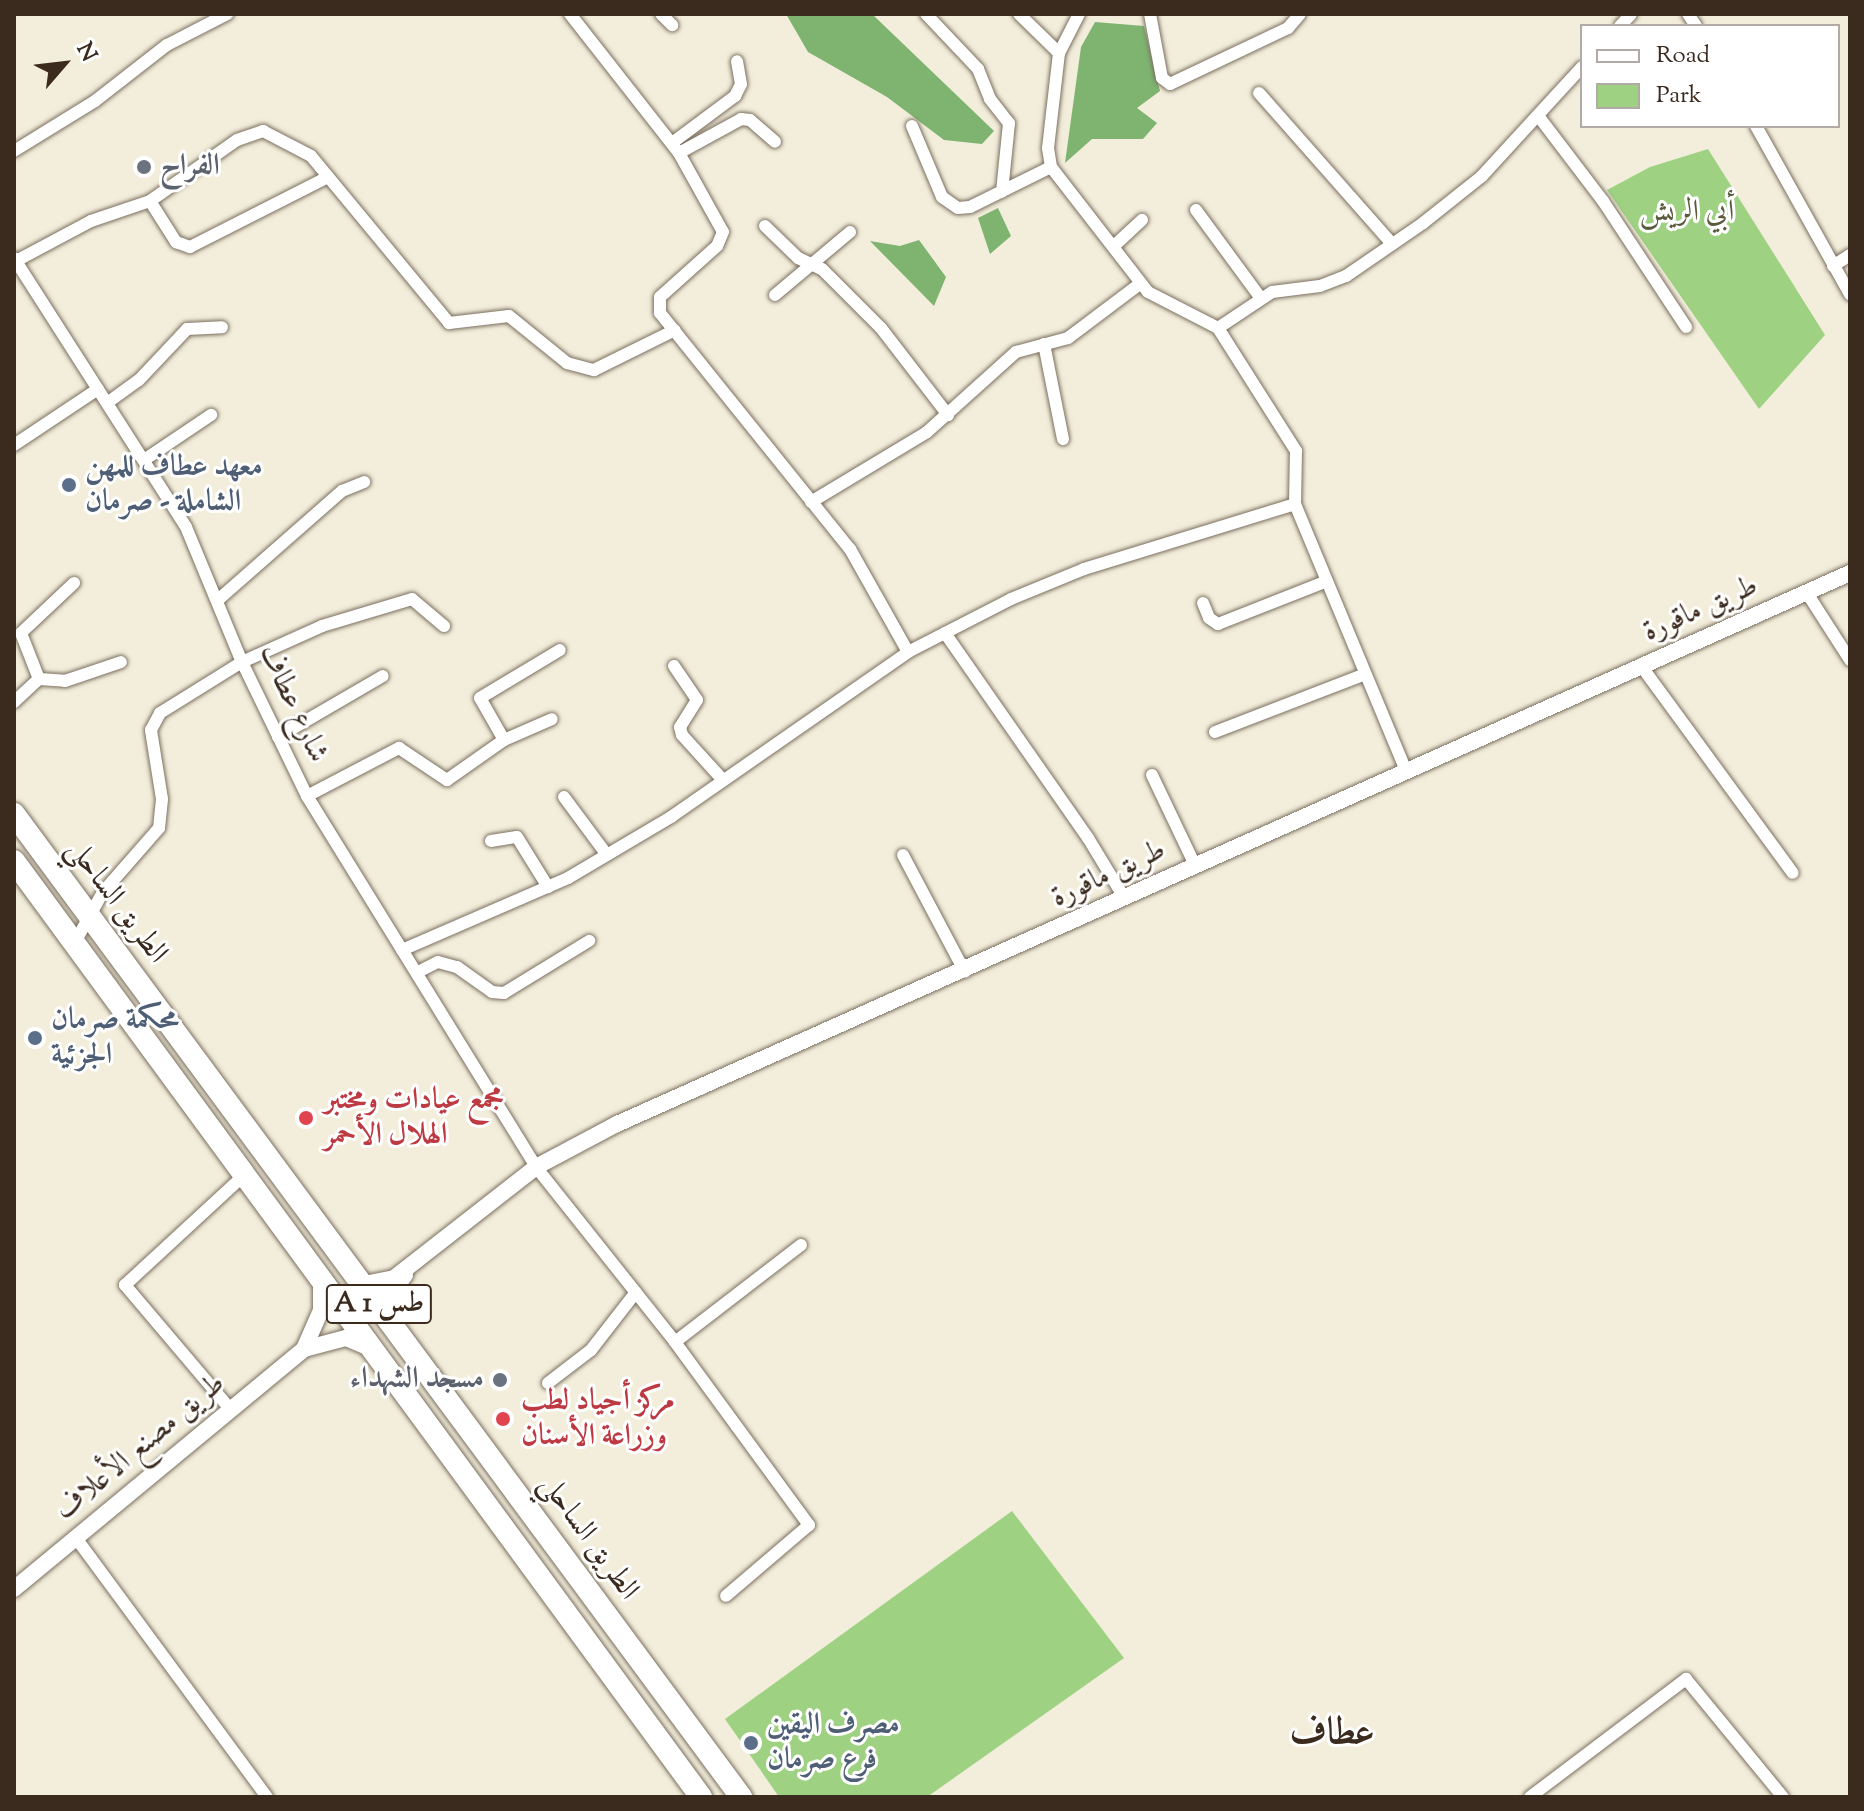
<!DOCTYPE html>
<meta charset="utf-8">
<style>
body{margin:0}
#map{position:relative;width:1864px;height:1811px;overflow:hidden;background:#f3eedb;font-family:"Sorts Mill Goudy",Amiri,serif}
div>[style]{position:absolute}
.green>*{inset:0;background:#9ed282}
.forest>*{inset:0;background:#7eb470}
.roads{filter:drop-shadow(0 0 2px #7b6f60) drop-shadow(0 0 2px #7b6f60)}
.minor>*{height:12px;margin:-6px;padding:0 6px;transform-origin:6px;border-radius:6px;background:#fff}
.tertiary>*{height:16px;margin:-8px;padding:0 8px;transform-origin:8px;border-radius:8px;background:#fff}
.trunk>*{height:22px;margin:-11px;padding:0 11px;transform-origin:11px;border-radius:11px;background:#fff}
.dots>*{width:22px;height:22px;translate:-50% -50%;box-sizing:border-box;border:4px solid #fff;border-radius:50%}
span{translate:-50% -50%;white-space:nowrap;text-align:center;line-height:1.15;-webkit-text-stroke:6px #fff;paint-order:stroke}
.shield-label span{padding:2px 6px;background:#fff;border:2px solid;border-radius:6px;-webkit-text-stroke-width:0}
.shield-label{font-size:28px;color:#3b2a1e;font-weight:700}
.worship-label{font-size:30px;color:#5b616d;font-weight:700}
.left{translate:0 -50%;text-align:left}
.right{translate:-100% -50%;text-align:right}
.park-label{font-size:30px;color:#595c3c}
.service-label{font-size:30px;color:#4e5e75;font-weight:700}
.street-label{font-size:30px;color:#3b2a1e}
.health-label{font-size:30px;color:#be3a42;font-weight:700}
.district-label{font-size:38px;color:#3b2a1e;font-weight:700}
.frame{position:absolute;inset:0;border:16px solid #3b2a1e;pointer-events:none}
.legend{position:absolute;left:1580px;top:24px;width:260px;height:104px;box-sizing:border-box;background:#fff;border:2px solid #b1aaa5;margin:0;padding:10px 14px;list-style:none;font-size:24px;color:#3b2a1e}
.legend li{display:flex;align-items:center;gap:16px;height:40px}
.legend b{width:40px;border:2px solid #b1aaa5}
.north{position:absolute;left:24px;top:24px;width:80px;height:80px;-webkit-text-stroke:6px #fff;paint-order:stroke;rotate:62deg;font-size:22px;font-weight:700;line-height:32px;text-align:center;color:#3b2a1e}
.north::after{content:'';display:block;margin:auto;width:28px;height:36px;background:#3b2a1e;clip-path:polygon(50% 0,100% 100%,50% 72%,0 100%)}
</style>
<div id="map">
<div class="green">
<div style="clip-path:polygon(1708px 149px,1825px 335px,1759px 409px,1607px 190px,1650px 167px)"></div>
<div style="clip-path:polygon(1012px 1511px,1124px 1658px,927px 1797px,779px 1797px,725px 1719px)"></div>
</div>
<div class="forest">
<div style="clip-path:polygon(786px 14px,872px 14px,994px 131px,982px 144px,944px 140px,887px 97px,808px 52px)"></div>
<div style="clip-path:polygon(1095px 22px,1144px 26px,1160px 91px,1137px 108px,1157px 123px,1143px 139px,1092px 139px,1065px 163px,1081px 47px)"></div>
<div style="clip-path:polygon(998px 208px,1011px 236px,990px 254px,978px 218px)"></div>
<div style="clip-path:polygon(919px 240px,946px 277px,934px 306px,870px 241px,900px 246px)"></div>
</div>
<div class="roads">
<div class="minor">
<div style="left:570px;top:14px;width:177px;rotate:51.9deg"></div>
<div style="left:679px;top:153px;width:90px;rotate:60.9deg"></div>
<div style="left:723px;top:232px;width:15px;rotate:113deg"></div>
<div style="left:717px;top:246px;width:76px;rotate:138.2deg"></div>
<div style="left:660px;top:297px;width:16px;rotate:90deg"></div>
<div style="left:660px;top:313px;width:303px;rotate:51.2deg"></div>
<div style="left:850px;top:549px;width:118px;rotate:60.6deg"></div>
<div style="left:661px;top:14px;width:16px;rotate:45deg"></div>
<div style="left:926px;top:14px;width:76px;rotate:46.6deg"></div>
<div style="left:978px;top:69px;width:32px;rotate:68deg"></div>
<div style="left:990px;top:99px;width:31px;rotate:52deg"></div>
<div style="left:1009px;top:123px;width:69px;rotate:95.8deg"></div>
<div style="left:1019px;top:14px;width:56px;rotate:44.3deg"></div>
<div style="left:1079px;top:14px;width:44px;rotate:117.1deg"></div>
<div style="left:1059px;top:53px;width:96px;rotate:96.6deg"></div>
<div style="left:1048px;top:148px;width:19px;rotate:81deg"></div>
<div style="left:1051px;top:167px;width:158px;rotate:52.2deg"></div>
<div style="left:1148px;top:292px;width:79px;rotate:27.2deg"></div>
<div style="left:1218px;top:328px;width:146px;rotate:57.6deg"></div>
<div style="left:1296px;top:451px;width:53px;rotate:91.1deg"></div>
<div style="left:1295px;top:504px;width:291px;rotate:67.4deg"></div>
<div style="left:1150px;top:14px;width:65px;rotate:79.4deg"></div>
<div style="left:1162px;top:78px;width:10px;rotate:37deg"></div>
<div style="left:1170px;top:84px;width:131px;rotate:-25.4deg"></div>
<div style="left:1288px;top:28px;width:18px;rotate:-49deg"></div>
<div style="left:1688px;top:14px;width:14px;rotate:56deg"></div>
<div style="left:1620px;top:26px;width:16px;rotate:-47deg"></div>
<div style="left:1259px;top:93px;width:201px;rotate:48.6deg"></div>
<div style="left:1539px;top:117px;width:106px;rotate:52.7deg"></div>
<div style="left:1603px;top:201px;width:151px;rotate:56.6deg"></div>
<div style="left:912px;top:126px;width:77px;rotate:67.1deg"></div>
<div style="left:942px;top:197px;width:19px;rotate:35deg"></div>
<div style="left:958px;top:208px;width:12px;rotate:-5deg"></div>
<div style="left:970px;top:207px;width:90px;rotate:-26.3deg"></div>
<div style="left:1756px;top:126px;width:193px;rotate:60.8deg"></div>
<div style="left:672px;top:143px;width:79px;rotate:-36.7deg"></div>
<div style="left:735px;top:96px;width:13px;rotate:-63deg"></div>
<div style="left:741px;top:84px;width:23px;rotate:-100deg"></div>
<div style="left:14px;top:151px;width:95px;rotate:-31.7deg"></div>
<div style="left:95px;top:101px;width:91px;rotate:-37.9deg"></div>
<div style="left:167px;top:45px;width:68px;rotate:-27.3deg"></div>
<div style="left:679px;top:153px;width:71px;rotate:-28.7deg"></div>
<div style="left:741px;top:119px;width:9px;rotate:6deg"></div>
<div style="left:750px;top:120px;width:33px;rotate:41deg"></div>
<div style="left:150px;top:201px;width:49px;rotate:57.6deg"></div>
<div style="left:176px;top:242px;width:15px;rotate:20deg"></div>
<div style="left:190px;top:247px;width:155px;rotate:-26.9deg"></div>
<div style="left:1196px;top:210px;width:108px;rotate:53.7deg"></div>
<div style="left:765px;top:226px;width:46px;rotate:44.1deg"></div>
<div style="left:798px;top:258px;width:26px;rotate:25deg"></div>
<div style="left:822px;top:269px;width:83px;rotate:45deg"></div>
<div style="left:881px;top:328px;width:110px;rotate:52.4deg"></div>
<div style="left:1115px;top:245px;width:37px;rotate:-43deg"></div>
<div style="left:14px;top:258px;width:319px;rotate:57.4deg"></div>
<div style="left:186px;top:527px;width:146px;rotate:67.5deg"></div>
<div style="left:242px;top:662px;width:149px;rotate:64.1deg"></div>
<div style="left:307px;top:796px;width:436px;rotate:58.3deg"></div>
<div style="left:536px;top:1167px;width:223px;rotate:51.5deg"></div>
<div style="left:675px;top:1342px;width:227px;rotate:53.8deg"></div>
<div style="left:809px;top:1525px;width:109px;rotate:139.5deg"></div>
<div style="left:16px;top:261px;width:85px;rotate:-28.1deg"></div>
<div style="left:91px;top:221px;width:62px;rotate:-18.7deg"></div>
<div style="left:150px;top:201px;width:106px;rotate:-35deg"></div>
<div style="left:237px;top:140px;width:28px;rotate:-19deg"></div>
<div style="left:263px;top:131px;width:54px;rotate:27.5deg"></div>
<div style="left:311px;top:156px;width:217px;rotate:50.4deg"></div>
<div style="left:449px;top:323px;width:60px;rotate:-6.7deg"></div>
<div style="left:509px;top:316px;width:75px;rotate:39deg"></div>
<div style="left:567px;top:363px;width:28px;rotate:15deg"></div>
<div style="left:594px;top:370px;width:90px;rotate:-26.3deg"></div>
<div style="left:1833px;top:266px;width:20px;rotate:-33deg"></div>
<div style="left:775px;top:295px;width:98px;rotate:-40deg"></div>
<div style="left:1218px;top:328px;width:65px;rotate:-33.7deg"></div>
<div style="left:1272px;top:292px;width:48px;rotate:-7.1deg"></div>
<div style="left:1320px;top:286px;width:28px;rotate:-21deg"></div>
<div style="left:1346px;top:276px;width:93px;rotate:-34.5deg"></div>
<div style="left:1423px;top:223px;width:75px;rotate:-38.5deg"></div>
<div style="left:1482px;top:176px;width:148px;rotate:-47.5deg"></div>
<div style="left:1044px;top:344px;width:97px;rotate:78.7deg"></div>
<div style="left:107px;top:403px;width:39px;rotate:-36deg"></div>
<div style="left:139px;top:380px;width:70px;rotate:-46.7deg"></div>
<div style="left:187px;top:329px;width:35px;rotate:-3deg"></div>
<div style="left:14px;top:445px;width:101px;rotate:-33.7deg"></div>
<div style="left:144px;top:460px;width:81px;rotate:-33.9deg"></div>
<div style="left:811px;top:502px;width:135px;rotate:-31.1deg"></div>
<div style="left:927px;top:432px;width:120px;rotate:-42deg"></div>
<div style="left:1016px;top:352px;width:54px;rotate:-15.1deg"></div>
<div style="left:1068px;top:338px;width:91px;rotate:-37deg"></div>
<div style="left:1807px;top:593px;width:80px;rotate:57.3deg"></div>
<div style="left:219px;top:599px;width:164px;rotate:-41.3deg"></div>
<div style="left:342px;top:491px;width:24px;rotate:-22deg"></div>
<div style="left:1203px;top:603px;width:16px;rotate:68deg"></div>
<div style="left:1209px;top:618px;width:11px;rotate:34deg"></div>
<div style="left:1218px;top:624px;width:117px;rotate:-21.5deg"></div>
<div style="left:945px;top:633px;width:250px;rotate:55.1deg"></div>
<div style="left:1088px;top:838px;width:71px;rotate:58.8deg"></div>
<div style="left:674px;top:666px;width:41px;rotate:55.9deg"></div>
<div style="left:697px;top:700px;width:32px;rotate:122deg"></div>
<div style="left:680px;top:727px;width:8px;rotate:76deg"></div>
<div style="left:682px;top:735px;width:61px;rotate:47.7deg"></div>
<div style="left:1642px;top:667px;width:255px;rotate:53.8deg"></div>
<div style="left:39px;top:679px;width:26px;rotate:4deg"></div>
<div style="left:65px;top:681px;width:59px;rotate:-18.7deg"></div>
<div style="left:14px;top:702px;width:34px;rotate:-43deg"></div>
<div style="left:39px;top:679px;width:49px;rotate:-111.4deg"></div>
<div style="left:21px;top:633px;width:73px;rotate:-43.3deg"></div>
<div style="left:1215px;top:732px;width:161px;rotate:-21.1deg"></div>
<div style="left:278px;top:737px;width:121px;rotate:-30.2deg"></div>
<div style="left:504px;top:740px;width:48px;rotate:-119.7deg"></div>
<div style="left:480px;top:698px;width:93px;rotate:-31deg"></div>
<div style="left:1152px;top:775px;width:100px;rotate:64.5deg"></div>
<div style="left:307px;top:796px;width:104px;rotate:-27.6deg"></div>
<div style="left:399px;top:748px;width:58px;rotate:33.7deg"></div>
<div style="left:447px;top:780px;width:70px;rotate:-35.1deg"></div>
<div style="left:504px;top:740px;width:52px;rotate:-23.6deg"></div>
<div style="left:564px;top:797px;width:72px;rotate:53.4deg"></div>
<div style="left:491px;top:841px;width:26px;rotate:-9deg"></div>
<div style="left:517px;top:837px;width:59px;rotate:58.2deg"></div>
<div style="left:903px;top:855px;width:132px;rotate:62.1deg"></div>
<div style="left:74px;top:944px;width:60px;rotate:-60.9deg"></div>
<div style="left:103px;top:892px;width:85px;rotate:-48.8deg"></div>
<div style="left:159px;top:828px;width:29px;rotate:-84deg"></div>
<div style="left:162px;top:799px;width:70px;rotate:-99.1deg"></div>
<div style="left:151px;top:730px;width:19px;rotate:-62deg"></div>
<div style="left:160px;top:713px;width:97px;rotate:-31.9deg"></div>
<div style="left:242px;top:662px;width:88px;rotate:-24.2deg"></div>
<div style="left:322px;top:626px;width:94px;rotate:-16.7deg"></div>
<div style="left:412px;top:599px;width:42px;rotate:40.2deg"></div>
<div style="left:402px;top:950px;width:181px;rotate:-23.4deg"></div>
<div style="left:568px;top:878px;width:120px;rotate:-30.6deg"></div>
<div style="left:671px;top:817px;width:289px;rotate:-34.8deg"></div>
<div style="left:908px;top:652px;width:116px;rotate:-27.2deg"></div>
<div style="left:1011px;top:599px;width:79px;rotate:-22.3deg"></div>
<div style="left:1084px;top:569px;width:221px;rotate:-17.1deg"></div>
<div style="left:418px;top:972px;width:22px;rotate:-27deg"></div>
<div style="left:438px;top:962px;width:20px;rotate:15deg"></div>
<div style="left:457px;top:967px;width:43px;rotate:35.5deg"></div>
<div style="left:492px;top:992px;width:12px;rotate:5deg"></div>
<div style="left:504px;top:993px;width:100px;rotate:-31.5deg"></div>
<div style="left:675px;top:1342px;width:159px;rotate:-37.6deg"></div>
<div style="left:548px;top:1383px;width:54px;rotate:-37.5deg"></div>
<div style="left:591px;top:1350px;width:73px;rotate:-52.2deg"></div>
<div style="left:231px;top:1410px;width:164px;rotate:-130.3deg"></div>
<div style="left:125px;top:1285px;width:161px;rotate:-42.7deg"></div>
<div style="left:76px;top:1538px;width:322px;rotate:53.6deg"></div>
<div style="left:1530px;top:1797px;width:196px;rotate:-37.1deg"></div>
<div style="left:1686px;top:1679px;width:153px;rotate:50.6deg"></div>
</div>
<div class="tertiary">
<div style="left:364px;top:1284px;width:31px;rotate:-11deg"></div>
<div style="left:394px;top:1278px;width:180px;rotate:-38deg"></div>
<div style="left:536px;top:1167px;width:92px;rotate:-28deg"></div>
<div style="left:617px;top:1124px;width:1351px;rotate:-24.08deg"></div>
<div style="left:390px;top:1319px;width:24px;rotate:-90deg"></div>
<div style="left:390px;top:1295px;width:25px;rotate:-53deg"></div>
<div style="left:304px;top:1349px;width:43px;rotate:-66.4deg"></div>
<div style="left:321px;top:1310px;width:27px;rotate:-90deg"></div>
<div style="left:14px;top:1589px;width:376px;rotate:-39.6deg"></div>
<div style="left:304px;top:1349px;width:43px;rotate:-14.7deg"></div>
<div style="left:346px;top:1338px;width:26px;rotate:23deg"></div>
</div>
<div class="trunk">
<div style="left:14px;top:814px;width:1223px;rotate:53.51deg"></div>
<div style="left:14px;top:861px;width:1161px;rotate:53.72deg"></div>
</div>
</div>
<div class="dots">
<div style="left:144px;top:167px;background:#6b7280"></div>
<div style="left:69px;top:485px;background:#5c6f8a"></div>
<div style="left:35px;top:1038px;background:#5c6f8a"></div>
<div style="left:306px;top:1118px;background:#e0444e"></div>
<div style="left:500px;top:1380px;background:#6b7280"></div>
<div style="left:503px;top:1419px;background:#e0444e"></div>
<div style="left:751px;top:1743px;background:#5c6f8a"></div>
</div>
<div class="shield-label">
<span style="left:379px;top:1304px">A 1 طس</span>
</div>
<div class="worship-label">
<span class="left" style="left:160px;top:167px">الفراح</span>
<span class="right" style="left:484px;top:1380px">مسجد الشهداء</span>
</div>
<div class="park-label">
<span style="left:1687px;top:213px">أبي الريش</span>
</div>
<div class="service-label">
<span class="left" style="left:85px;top:485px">معهد عطاف للمهن<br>الشاملة - صرمان</span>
<span class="left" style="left:51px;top:1038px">محكمة صرمان<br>الجزئية</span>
<span class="left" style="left:767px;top:1743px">مصرف اليقين<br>فرع صرمان</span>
</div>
<div class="street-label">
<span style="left:1701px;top:610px;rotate:-24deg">طريق ماقورة</span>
<span style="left:292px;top:704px;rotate:65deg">شارع عطاف</span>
<span style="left:1109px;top:875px;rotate:-25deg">طريق ماقورة</span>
<span style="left:116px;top:902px;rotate:53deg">الطريق الساحلي</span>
<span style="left:141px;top:1448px;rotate:-40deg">طريق مصنع الأعلاف</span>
<span style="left:588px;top:1538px;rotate:54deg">الطريق الساحلي</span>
</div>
<div class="health-label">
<span class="left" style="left:324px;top:1118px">مجمع عيادات ومختبر<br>الهلال الأحمر</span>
<span class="left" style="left:521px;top:1419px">مركز أجياد لطب<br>وزراعة الأسنان</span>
</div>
<div class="district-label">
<span style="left:1332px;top:1735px">عطاف</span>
</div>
<div class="frame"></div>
<ul class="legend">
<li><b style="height:10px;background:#fff"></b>Road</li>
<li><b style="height:22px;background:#9ed282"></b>Park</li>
</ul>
<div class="north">N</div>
</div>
